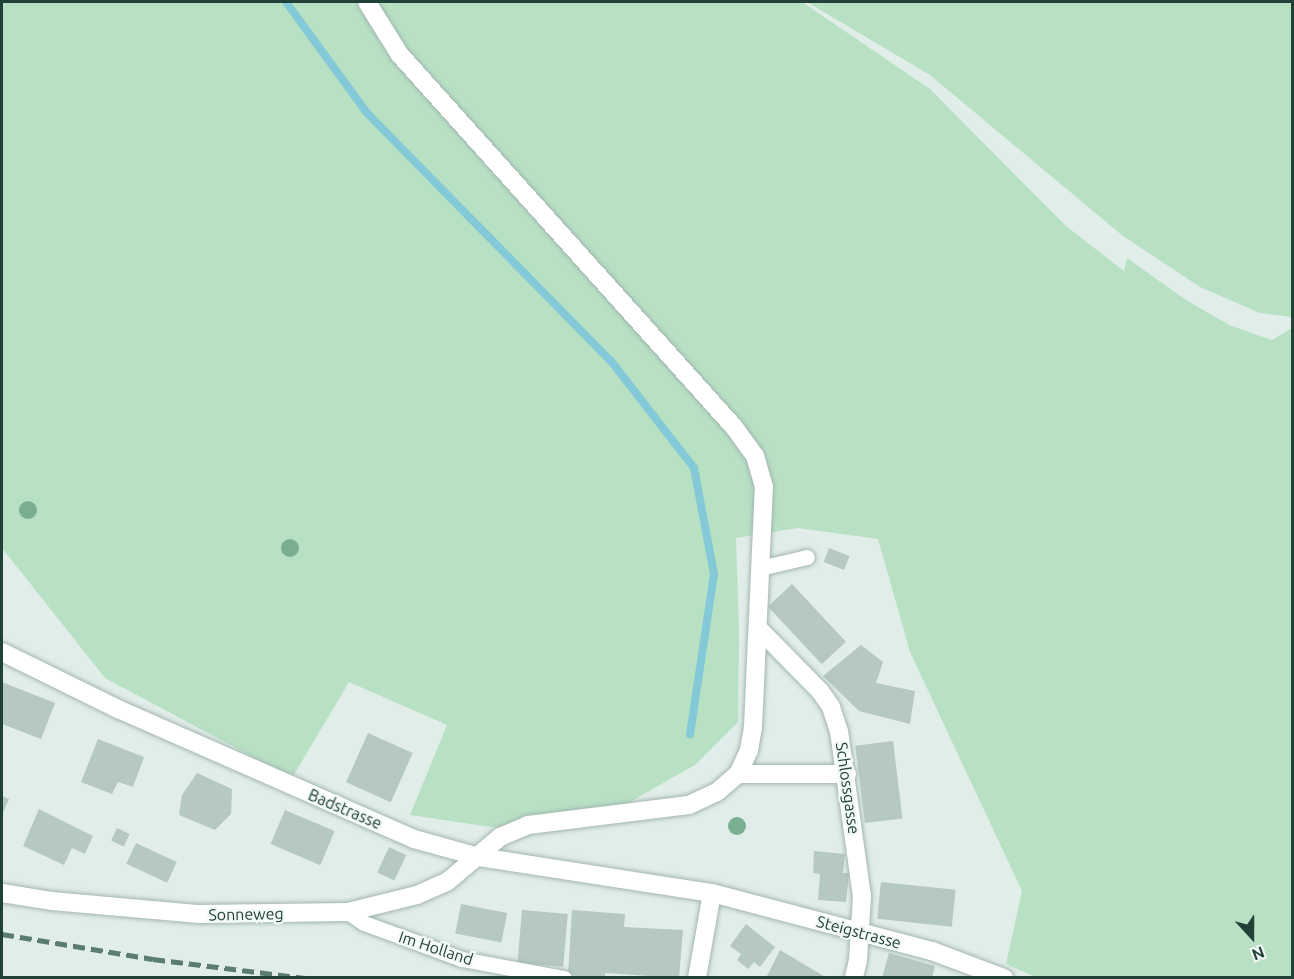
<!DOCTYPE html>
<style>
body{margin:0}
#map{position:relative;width:1294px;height:979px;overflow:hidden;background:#e1ede8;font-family:Ubuntu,sans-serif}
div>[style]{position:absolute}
.green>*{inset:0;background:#b8e1c4}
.stream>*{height:8px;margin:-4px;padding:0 4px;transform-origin:4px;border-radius:4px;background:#84c9d8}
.building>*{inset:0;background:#b6c9c1;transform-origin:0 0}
.roads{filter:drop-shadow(0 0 2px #a3b6b0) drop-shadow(0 0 2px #a3b6b0)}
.service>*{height:15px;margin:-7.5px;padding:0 7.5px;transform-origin:7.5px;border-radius:7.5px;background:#fff}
.minor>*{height:18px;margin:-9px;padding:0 9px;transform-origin:9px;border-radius:9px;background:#fff}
.rail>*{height:4.5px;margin-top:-2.25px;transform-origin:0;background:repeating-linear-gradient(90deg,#5a7c73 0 12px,transparent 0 18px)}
.trees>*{width:18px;height:18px;margin:-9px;border-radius:50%;background:#7aae90}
span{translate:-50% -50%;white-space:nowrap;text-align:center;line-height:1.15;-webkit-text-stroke:4.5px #f2f9f6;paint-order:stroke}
.street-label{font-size:16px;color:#204038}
.frame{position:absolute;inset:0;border:3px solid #204038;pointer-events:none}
.north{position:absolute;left:1222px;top:907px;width:60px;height:60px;-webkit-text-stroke:4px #f2f9f6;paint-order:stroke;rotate:159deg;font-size:16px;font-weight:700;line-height:24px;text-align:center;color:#204038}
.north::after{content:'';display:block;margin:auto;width:21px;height:27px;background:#204038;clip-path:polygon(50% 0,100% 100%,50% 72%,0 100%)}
</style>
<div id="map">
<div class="green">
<div style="clip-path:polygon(2px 2px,802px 2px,930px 89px,1066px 226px,1124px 271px,1127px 258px,1186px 300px,1229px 325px,1272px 340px,1292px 328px,1292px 977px,1038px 978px,1006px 964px,1022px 891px,910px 652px,878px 539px,798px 528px,736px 538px,739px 632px,738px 722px,695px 765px,621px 807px,575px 811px,498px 828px,410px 815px,447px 725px,349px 682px,292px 778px,105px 678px,2px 548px)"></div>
<div style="clip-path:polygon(807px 2px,1292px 2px,1292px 317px,1260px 313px,1200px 287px,1123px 236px,930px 75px)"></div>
</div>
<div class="stream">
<div style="left:286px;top:2px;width:137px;rotate:53.9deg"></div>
<div style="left:367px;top:113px;width:348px;rotate:45.5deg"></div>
<div style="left:611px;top:361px;width:135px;rotate:52.2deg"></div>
<div style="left:694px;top:468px;width:108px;rotate:79.3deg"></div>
<div style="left:714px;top:574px;width:162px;rotate:98.5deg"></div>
</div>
<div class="building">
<div style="left:829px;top:548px;width:22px;height:15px;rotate:21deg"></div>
<div style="left:792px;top:584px;width:79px;height:33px;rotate:47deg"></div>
<div style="clip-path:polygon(861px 645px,883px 662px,876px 683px,915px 691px,910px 724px,859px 711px,823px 676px)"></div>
<div style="clip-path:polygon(2px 682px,55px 703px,41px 739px,2px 724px)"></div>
<div style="left:368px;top:733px;width:49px;height:54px;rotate:24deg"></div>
<div style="clip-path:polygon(98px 739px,144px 757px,133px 787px,118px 782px,112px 794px,81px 782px)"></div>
<div style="left:893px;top:741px;width:78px;height:38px;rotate:83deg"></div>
<div style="clip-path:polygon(197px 773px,232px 789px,231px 814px,215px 830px,179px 815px,182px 795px)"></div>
<div style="clip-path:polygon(2px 796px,9px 799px,2px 815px)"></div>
<div style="clip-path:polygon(39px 809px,93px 836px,85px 854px,72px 848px,64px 865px,23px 846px)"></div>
<div style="left:285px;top:810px;width:54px;height:37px;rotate:23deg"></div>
<div style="left:117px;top:828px;width:14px;height:14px;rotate:25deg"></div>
<div style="left:136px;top:843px;width:45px;height:23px;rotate:25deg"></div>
<div style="left:389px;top:847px;width:19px;height:28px;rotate:25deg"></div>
<div style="clip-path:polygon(814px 851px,845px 854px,843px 873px,849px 873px,846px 902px,818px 900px,820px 874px,813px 873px)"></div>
<div style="left:881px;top:882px;width:75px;height:37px;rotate:6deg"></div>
<div style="left:461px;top:904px;width:47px;height:30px;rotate:11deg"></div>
<div style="left:522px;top:910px;width:46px;height:53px;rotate:5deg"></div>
<div style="clip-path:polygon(572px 910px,625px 914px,624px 927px,683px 930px,679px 978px,605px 973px,605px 978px,568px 975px)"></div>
<div style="clip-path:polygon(746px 924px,775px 947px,760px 967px,754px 962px,748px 969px,737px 960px,741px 954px,730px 946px)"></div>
<div style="clip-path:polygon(780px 950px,827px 978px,766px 978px)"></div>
<div style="clip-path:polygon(889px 953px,935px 966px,932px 978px,882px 978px)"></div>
</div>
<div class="roads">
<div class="service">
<div style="left:760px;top:568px;width:48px;rotate:-13.2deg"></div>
<div style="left:348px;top:912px;width:19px;rotate:35deg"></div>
<div style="left:364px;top:923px;width:104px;rotate:20.2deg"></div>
<div style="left:462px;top:959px;width:104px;rotate:10.6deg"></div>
</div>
<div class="minor">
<div style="left:758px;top:628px;width:88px;rotate:45.5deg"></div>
<div style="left:820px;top:691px;width:19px;rotate:55deg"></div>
<div style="left:831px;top:707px;width:25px;rotate:72deg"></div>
<div style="left:839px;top:731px;width:167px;rotate:82.1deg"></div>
<div style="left:862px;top:896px;width:64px;rotate:93.6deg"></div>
<div style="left:858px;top:960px;width:18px;rotate:103deg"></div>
<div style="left:2px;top:652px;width:129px;rotate:26.2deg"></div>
<div style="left:118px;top:709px;width:323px;rotate:23.7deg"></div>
<div style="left:414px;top:839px;width:67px;rotate:15.5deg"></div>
<div style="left:479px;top:857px;width:236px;rotate:8.8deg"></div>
<div style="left:712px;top:893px;width:228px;rotate:14.8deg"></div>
<div style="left:932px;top:951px;width:77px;rotate:20.6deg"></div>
<div style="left:738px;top:774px;width:109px"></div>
<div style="left:2px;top:893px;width:51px;rotate:9.1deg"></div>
<div style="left:52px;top:901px;width:148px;rotate:5.1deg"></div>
<div style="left:199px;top:914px;width:149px;rotate:-0.8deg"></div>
<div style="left:348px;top:912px;width:71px;rotate:-13.8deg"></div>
<div style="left:417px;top:895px;width:34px;rotate:-24deg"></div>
<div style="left:448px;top:881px;width:68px;rotate:-40.2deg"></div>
<div style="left:500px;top:837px;width:30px;rotate:-23deg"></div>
<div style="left:528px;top:825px;width:162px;rotate:-7.1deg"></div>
<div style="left:689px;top:805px;width:31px;rotate:-25deg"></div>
<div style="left:717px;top:792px;width:28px;rotate:-41deg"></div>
<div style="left:738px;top:774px;width:26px;rotate:-65deg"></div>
<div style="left:749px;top:750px;width:23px;rotate:-80deg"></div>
<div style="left:753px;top:727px;width:240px;rotate:-87.4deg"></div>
<div style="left:764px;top:487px;width:32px;rotate:-106deg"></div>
<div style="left:755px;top:456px;width:37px;rotate:-126deg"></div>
<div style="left:733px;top:426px;width:499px;rotate:-131.9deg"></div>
<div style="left:400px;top:55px;width:62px;rotate:-121.9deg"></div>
<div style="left:697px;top:978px;width:86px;rotate:-80deg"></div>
</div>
</div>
<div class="rail">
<div style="left:2px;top:934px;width:153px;rotate:9.4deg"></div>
<div style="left:153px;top:959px;width:153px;rotate:7.1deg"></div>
</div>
<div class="trees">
<div style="left:28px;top:510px"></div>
<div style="left:290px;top:548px"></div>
<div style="left:737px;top:826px"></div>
</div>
<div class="street-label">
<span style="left:848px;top:788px;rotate:82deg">Schlossgasse</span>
<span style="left:345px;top:809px;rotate:23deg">Badstrasse</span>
<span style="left:246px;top:914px;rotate:-1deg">Sonneweg</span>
<span style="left:859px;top:932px;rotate:15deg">Steigstrasse</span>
<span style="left:436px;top:948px;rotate:18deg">Im Holland</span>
</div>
<div class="frame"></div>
<div class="north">N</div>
</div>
